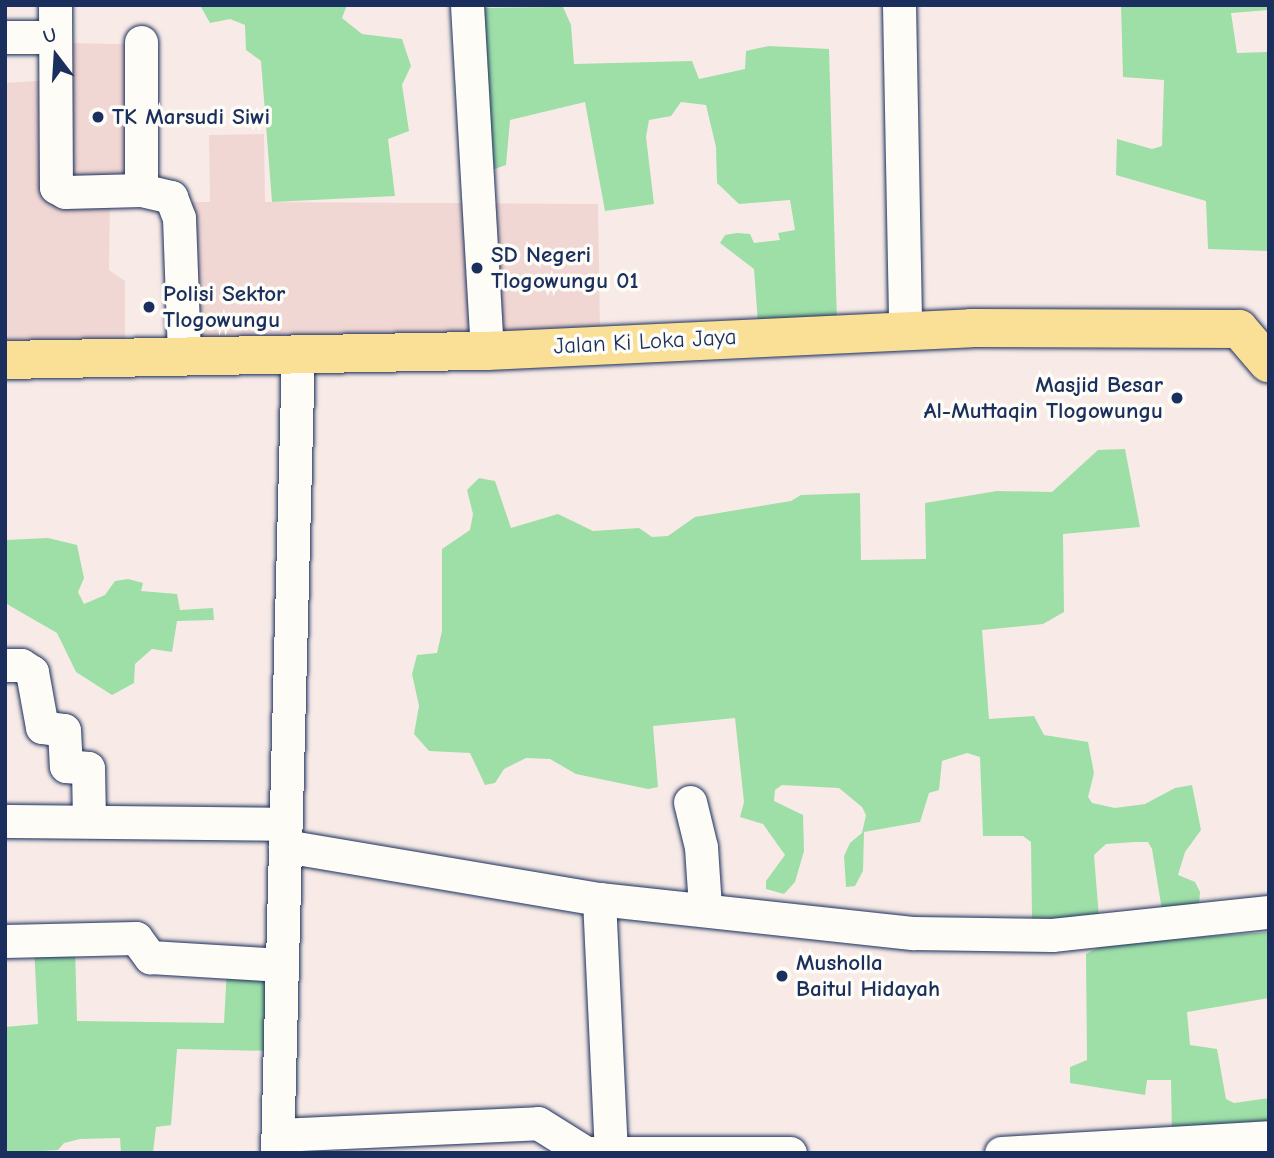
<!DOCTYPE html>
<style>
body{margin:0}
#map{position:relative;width:1274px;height:1158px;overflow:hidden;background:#f8ebe7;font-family:"Comic Neue",sans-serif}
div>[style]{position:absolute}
.built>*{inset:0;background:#f1d7d3;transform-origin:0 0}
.green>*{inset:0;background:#9edea7}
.roads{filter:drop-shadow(0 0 2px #1b2f5e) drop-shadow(0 0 2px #1b2f5e)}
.minor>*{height:33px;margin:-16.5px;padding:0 16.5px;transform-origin:16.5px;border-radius:16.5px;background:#fdfcf7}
.major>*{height:38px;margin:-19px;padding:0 19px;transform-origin:19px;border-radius:19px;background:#fadf96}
.dots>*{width:19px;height:19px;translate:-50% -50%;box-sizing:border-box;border:4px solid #fdfcf7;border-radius:50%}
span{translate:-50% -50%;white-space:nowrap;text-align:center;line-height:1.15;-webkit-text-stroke:7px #fdfcf7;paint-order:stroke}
.poi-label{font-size:23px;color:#1b2f5e;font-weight:700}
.left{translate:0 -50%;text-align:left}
.right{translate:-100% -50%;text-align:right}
.street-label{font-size:23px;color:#1b2f5e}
.frame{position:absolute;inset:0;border:7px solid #1b2f5e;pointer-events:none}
.north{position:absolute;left:21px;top:21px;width:70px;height:70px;-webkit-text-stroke:5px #fdfcf7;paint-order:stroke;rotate:343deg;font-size:19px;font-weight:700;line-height:28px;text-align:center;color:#1b2f5e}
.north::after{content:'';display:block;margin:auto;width:24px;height:32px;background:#1b2f5e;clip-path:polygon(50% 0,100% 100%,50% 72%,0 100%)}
</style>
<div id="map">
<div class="built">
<div style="left:63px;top:43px;width:67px;height:146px;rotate:1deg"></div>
<div style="clip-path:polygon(52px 80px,56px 192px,110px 199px,109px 270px,125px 281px,125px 349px,5px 353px,5px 83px)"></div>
<div style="clip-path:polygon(264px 134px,265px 202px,598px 204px,600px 330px,194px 339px,192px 202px,210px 202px,209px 135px)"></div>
</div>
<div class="green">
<div style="clip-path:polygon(347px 5px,342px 18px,362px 34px,402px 39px,411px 66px,402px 85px,409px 131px,388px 139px,395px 196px,272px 202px,261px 61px,246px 50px,245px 25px,230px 19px,210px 23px,201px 7px)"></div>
<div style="clip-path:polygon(1121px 5px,1269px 5px,1269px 10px,1231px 13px,1237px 53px,1269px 52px,1269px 251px,1208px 249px,1206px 201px,1116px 175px,1117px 139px,1152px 149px,1162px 146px,1164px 80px,1123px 77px)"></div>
<div style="clip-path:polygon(563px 7px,571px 25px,574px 64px,692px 61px,699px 79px,745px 69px,746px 51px,769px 46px,829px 49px,837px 323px,758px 324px,754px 269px,720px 243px,725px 235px,737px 233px,750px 234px,754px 243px,780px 240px,778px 233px,795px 230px,790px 200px,739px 204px,717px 183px,716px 147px,706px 105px,681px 102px,671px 116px,649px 120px,646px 137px,654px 204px,605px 211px,585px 102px,510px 120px,506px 165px,483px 173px,473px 8px)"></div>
<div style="clip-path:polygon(1125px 449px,1140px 527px,1063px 534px,1064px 612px,1043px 624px,982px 630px,989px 719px,1034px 716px,1044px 735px,1088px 742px,1094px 773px,1088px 797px,1092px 803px,1115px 808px,1145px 804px,1175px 788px,1192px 785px,1201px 830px,1185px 852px,1178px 875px,1195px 882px,1200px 892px,1199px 905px,1162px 910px,1152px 849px,1148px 842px,1135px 842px,1106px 844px,1094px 855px,1099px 918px,1032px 919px,1031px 842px,1023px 836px,983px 836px,980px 757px,967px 753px,942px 761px,939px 790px,929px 793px,920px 822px,864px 832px,863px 871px,855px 886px,846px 887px,844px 856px,850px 843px,862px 833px,866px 815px,862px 807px,839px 788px,782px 785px,775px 790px,774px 801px,803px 815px,804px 851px,795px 882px,784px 894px,766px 889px,766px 881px,785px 855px,763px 824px,740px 817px,744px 802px,735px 718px,653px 726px,658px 787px,648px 789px,576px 774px,550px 759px,526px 758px,504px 769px,495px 783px,485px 785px,470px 753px,429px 751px,414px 734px,419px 706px,412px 674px,417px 655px,437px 653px,442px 631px,442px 549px,470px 530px,473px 514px,467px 490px,479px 478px,495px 481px,511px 528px,558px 514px,593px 531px,639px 528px,652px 537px,668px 536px,695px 517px,791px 501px,801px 495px,860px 493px,861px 560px,926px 559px,925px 503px,997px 491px,1052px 492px,1098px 450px)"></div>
<div style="clip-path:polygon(48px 538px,77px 545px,84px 578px,78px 592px,84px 604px,105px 595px,115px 581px,128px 579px,143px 583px,141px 591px,177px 594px,180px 610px,213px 608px,214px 620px,177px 621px,172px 652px,152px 649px,135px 664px,134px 683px,112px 695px,76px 672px,57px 633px,5px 603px,5px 540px)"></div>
<div style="clip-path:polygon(1269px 932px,1269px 998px,1187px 1012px,1190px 1045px,1217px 1049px,1226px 1099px,1234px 1103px,1269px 1098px,1269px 1130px,1172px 1136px,1171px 1080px,1147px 1080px,1145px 1095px,1070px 1083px,1070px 1067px,1087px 1060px,1086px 954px,1105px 944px)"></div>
<div style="clip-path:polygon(75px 946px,77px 1021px,224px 1023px,227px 967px,275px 968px,273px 1051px,177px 1049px,171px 1125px,156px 1127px,153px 1153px,121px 1153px,120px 1138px,80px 1139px,64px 1143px,58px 1150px,5px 1153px,5px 1027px,38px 1024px,34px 947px)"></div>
</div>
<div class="roads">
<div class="minor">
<div style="left:55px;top:5px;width:182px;rotate:89.7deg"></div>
<div style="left:56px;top:187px;width:10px;rotate:29deg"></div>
<div style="left:65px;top:192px;width:76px;rotate:-1.5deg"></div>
<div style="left:141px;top:190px;width:31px;rotate:13deg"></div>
<div style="left:171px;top:197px;width:22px;rotate:69deg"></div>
<div style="left:179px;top:218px;width:139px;rotate:87.9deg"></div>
<div style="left:467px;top:5px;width:347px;rotate:86.7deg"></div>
<div style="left:899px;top:5px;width:325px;rotate:88.9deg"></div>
<div style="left:5px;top:37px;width:50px"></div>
<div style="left:141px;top:190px;width:148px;rotate:-90deg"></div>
<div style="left:5px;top:665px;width:16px"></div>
<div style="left:21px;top:665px;width:13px;rotate:32deg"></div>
<div style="left:32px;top:672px;width:56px;rotate:79.7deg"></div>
<div style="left:42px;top:727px;width:22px;rotate:8deg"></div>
<div style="left:64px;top:730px;width:36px;rotate:87deg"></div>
<div style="left:66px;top:766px;width:22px;rotate:5deg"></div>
<div style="left:88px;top:768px;width:52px;rotate:88.9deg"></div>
<div style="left:690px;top:802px;width:46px;rotate:76.3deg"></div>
<div style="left:701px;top:847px;width:61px;rotate:86.2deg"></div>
<div style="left:5px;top:821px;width:281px;rotate:0.6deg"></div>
<div style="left:285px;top:846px;width:318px;rotate:9.6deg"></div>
<div style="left:599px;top:899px;width:317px;rotate:6.2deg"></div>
<div style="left:914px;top:933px;width:138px;rotate:0.8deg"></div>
<div style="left:1052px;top:935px;width:218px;rotate:-6.1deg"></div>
<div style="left:599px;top:899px;width:254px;rotate:87.3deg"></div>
<div style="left:5px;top:941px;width:131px;rotate:-1.3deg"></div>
<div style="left:136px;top:938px;width:24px;rotate:54deg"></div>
<div style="left:150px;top:957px;width:132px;rotate:3.5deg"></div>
<div style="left:278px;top:1135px;width:260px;rotate:-2.6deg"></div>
<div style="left:538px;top:1123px;width:57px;rotate:32deg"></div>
<div style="left:277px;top:1153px;width:800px;rotate:-88.5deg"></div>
<div style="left:589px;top:1153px;width:201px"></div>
<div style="left:1001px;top:1153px;width:268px;rotate:-3.4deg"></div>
</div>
<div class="major">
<div style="left:5px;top:360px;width:482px;rotate:-1.1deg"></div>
<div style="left:487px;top:351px;width:485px;rotate:-2.7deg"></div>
<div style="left:971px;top:328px;width:268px;rotate:0.2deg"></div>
<div style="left:1239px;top:329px;width:45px;rotate:49.5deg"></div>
</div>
</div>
<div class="dots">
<div style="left:98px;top:117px;background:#1b2f5e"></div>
<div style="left:477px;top:268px;background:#1b2f5e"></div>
<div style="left:149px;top:307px;background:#1b2f5e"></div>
<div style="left:1177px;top:398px;background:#1b2f5e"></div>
<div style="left:782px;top:976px;background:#1b2f5e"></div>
</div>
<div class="poi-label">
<span class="left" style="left:112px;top:117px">TK Marsudi Siwi</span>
<span class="left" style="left:491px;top:268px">SD Negeri<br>Tlogowungu 01</span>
<span class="left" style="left:163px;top:307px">Polisi Sektor<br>Tlogowungu</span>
<span class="right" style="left:1163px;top:398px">Masjid Besar<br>Al-Muttaqin Tlogowungu</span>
<span class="left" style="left:796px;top:976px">Musholla<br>Baitul Hidayah</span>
</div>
<div class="street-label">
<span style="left:645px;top:342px;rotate:-3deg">Jalan Ki Loka Jaya</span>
</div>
<div class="frame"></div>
<div class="north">U</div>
</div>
